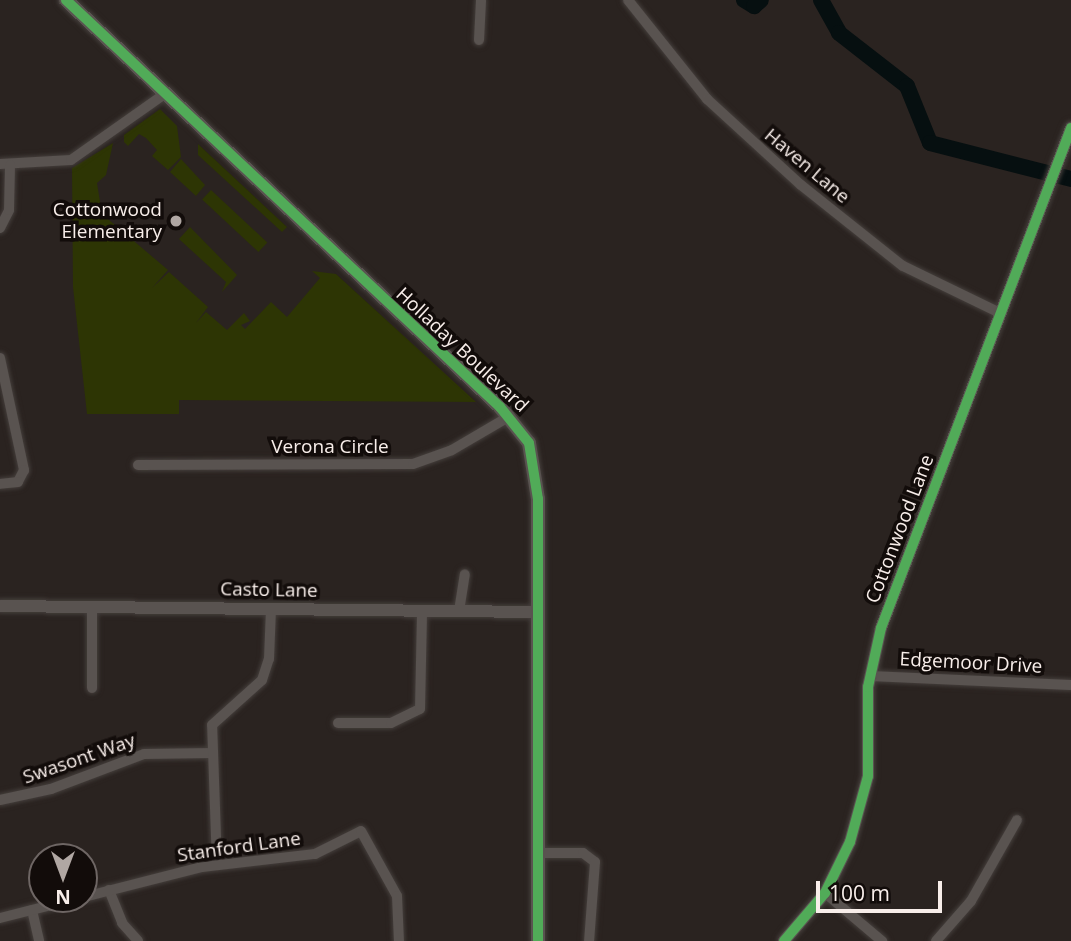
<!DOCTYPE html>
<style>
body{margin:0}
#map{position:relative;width:1071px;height:941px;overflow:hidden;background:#2a2320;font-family:"Open Sans",sans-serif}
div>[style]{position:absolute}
.green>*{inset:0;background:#2d3504;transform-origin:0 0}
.river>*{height:16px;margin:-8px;padding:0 8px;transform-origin:8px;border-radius:8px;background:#060f10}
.roads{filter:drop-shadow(0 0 2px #443e3b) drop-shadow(0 0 2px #443e3b)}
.minor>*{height:10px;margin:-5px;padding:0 5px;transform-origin:5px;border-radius:5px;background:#595350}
.tertiary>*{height:12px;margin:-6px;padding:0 6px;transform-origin:6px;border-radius:6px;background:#595350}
.secondary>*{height:14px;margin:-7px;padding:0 7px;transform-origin:7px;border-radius:7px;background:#595350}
.cycleway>*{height:10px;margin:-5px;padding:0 5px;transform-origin:5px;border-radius:5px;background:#51ab58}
.dots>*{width:19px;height:19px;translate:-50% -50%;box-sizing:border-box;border:4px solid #120c0a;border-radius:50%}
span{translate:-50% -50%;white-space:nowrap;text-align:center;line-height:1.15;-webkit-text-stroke:7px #120c0a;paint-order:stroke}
.street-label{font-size:19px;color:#f8eeea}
.poi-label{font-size:19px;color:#f8eeea}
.right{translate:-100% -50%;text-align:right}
.north{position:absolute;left:28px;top:843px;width:70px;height:70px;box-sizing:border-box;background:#120c0a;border:2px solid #6e6664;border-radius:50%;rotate:180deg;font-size:19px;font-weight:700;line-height:28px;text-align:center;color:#f8eeea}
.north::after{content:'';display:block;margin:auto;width:24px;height:32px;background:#b0a7a3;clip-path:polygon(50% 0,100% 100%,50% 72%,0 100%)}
.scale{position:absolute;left:816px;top:881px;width:126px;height:32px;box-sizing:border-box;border:4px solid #f8eeea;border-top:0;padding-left:9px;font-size:21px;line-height:24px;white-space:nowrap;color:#f8eeea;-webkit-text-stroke:5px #120c0a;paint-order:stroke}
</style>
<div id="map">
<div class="green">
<div style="clip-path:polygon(160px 109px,177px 126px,181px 157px,168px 170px,152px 156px,157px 150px,146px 138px,139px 134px,128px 146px,124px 142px,124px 135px)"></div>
<div style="clip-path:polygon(113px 143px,106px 175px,97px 183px,102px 214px,168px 270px,152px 288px,169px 272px,208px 307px,196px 323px,206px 312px,227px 330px,244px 313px,250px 321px,241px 325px,245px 329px,271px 302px,287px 317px,320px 278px,312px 271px,336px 274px,476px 402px,179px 400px,179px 414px,87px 414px,73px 287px,72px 168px)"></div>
<div style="clip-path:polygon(198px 144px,287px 227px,282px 232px,198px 155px)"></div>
<div style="clip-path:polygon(181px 159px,205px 185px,196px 196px,170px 172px)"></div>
<div style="left:211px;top:190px;width:77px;height:13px;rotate:43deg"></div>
<div style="clip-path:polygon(190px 227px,237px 275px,222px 292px,226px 282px,179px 239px)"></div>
</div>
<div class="river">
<div style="left:744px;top:0;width:12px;rotate:31deg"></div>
<div style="left:754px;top:6px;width:9px;rotate:-41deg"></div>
<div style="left:821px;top:0;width:38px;rotate:61deg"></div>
<div style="left:839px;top:33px;width:86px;rotate:37.9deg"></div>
<div style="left:907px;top:86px;width:61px;rotate:68deg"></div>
<div style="left:930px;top:143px;width:146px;rotate:14.3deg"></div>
</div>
<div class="roads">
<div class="minor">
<div style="left:628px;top:0;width:127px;rotate:51.4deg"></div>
<div style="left:707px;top:99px;width:127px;rotate:42.5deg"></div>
<div style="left:801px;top:185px;width:130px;rotate:38.5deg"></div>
<div style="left:903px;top:266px;width:108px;rotate:25.9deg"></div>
<div style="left:479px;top:40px;width:40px;rotate:-87.1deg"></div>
<div style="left:0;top:164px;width:71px;rotate:-3.2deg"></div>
<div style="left:71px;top:160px;width:113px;rotate:-35.2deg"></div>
<div style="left:0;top:228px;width:20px;rotate:-63deg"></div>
<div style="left:9px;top:210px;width:45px;rotate:-88.7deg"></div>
<div style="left:0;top:358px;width:115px;rotate:77.9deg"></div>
<div style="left:24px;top:470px;width:13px;rotate:117deg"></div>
<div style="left:18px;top:482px;width:18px;rotate:174deg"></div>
<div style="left:138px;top:465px;width:275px;rotate:-0.2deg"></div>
<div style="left:413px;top:464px;width:41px;rotate:-19.7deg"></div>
<div style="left:452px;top:450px;width:67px;rotate:-30.4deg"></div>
<div style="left:92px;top:606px;width:82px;rotate:90deg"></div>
<div style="left:459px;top:611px;width:37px;rotate:-81deg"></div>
<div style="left:870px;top:676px;width:201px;rotate:2.6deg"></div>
<div style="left:338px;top:723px;width:53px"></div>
<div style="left:391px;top:723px;width:32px;rotate:-26deg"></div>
<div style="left:420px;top:709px;width:97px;rotate:-88.8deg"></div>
<div style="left:0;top:800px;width:52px;rotate:-12.2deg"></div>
<div style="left:51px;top:789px;width:99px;rotate:-20.6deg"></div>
<div style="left:144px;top:754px;width:68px;rotate:-0.8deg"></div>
<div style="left:537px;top:853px;width:46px"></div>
<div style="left:583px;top:853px;width:15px;rotate:37deg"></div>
<div style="left:595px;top:862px;width:79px;rotate:94.3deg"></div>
<div style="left:217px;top:865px;width:140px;rotate:-92deg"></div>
<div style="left:212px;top:725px;width:67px;rotate:-42deg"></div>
<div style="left:262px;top:680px;width:22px;rotate:-72deg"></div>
<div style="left:269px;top:659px;width:50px;rotate:-87.7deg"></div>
<div style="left:109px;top:890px;width:35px;rotate:68deg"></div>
<div style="left:122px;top:923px;width:24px;rotate:48deg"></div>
<div style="left:825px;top:893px;width:75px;rotate:40.1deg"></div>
<div style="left:84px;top:897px;width:122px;rotate:-14.3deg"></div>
<div style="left:202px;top:867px;width:114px;rotate:-6.6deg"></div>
<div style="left:315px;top:854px;width:51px;rotate:-26.6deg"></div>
<div style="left:361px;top:831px;width:74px;rotate:61deg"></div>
<div style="left:397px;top:896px;width:45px;rotate:87.5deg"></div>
<div style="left:32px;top:910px;width:32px;rotate:77deg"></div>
<div style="left:0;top:918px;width:77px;rotate:-14.2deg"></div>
<div style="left:936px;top:941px;width:53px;rotate:-48.8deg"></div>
<div style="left:971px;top:901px;width:93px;rotate:-60.4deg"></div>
</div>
<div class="tertiary">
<div style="left:0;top:606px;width:538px;rotate:0.64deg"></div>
<div style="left:784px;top:941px;width:63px;rotate:-49.5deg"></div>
<div style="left:825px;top:893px;width:57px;rotate:-63.9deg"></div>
<div style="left:850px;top:842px;width:68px;rotate:-74.7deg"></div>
<div style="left:868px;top:776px;width:89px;rotate:-90deg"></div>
<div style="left:868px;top:687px;width:60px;rotate:-77.6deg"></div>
<div style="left:881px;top:628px;width:535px;rotate:-69.19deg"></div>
</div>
<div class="secondary">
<div style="left:66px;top:0;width:595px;rotate:43.16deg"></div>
<div style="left:500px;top:407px;width:46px;rotate:51.1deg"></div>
<div style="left:529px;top:443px;width:57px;rotate:80.9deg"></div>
<div style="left:538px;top:499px;width:442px;rotate:90deg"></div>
</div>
</div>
<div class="cycleway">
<div style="left:66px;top:0;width:595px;rotate:43.16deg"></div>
<div style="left:500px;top:407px;width:46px;rotate:51.1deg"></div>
<div style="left:529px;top:443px;width:57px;rotate:80.9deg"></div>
<div style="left:538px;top:499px;width:442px;rotate:90deg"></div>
<div style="left:784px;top:941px;width:63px;rotate:-49.5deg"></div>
<div style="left:825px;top:893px;width:57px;rotate:-63.9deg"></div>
<div style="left:850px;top:842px;width:68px;rotate:-74.7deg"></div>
<div style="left:868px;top:776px;width:89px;rotate:-90deg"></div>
<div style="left:868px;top:687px;width:60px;rotate:-77.6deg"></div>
<div style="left:881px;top:628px;width:535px;rotate:-69.19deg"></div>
</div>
<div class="dots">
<div style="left:176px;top:221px;background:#b0a7a3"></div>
</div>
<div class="street-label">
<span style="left:807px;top:166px;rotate:40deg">Haven Lane</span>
<span style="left:462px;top:350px;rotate:43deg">Holladay Boulevard</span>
<span style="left:330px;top:447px">Verona Circle</span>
<span style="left:900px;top:529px;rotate:-69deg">Cottonwood Lane</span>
<span style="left:269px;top:590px;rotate:1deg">Casto Lane</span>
<span style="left:971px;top:663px;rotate:3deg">Edgemoor Drive</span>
<span style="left:79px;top:759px;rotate:-19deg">Swasont Way</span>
<span style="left:239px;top:847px;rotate:-8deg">Stanford Lane</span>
</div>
<div class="poi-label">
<span class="right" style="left:162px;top:221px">Cottonwood<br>Elementary</span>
</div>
<div class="north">N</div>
<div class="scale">100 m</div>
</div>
